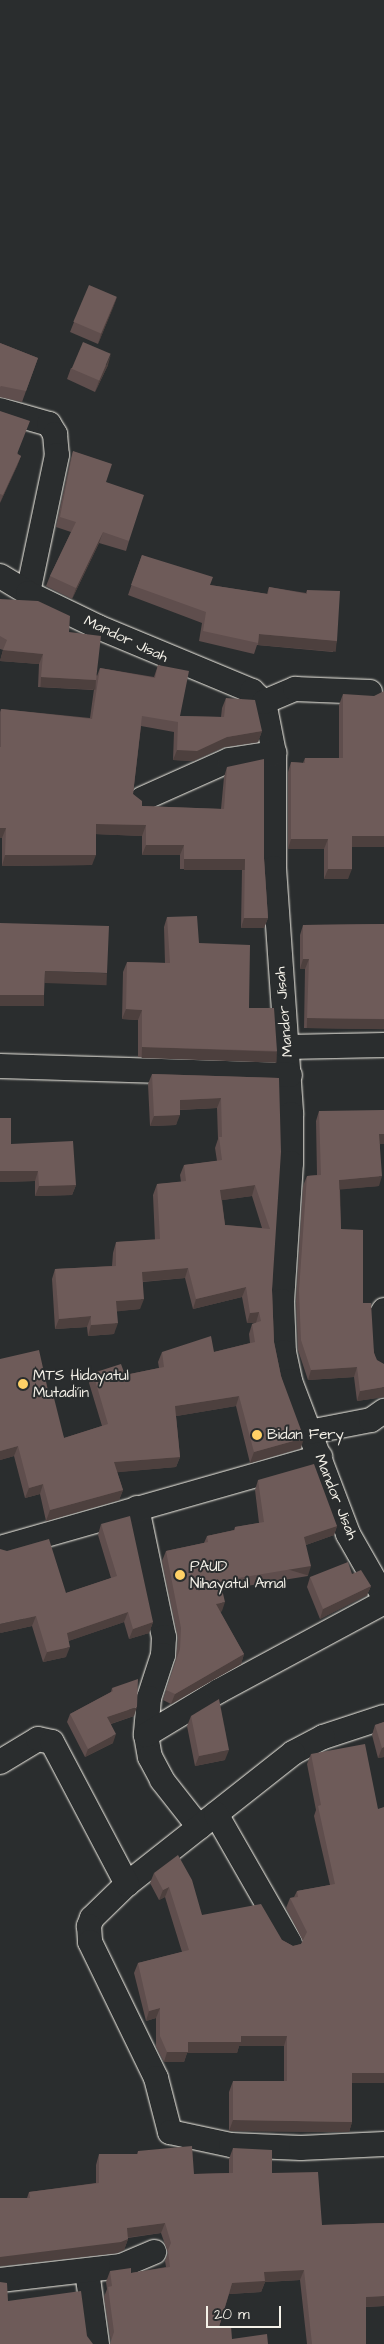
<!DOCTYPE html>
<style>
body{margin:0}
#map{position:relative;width:384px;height:2344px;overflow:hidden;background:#2a2d2e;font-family:"Architects Daughter",sans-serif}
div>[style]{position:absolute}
.roads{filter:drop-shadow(0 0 1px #f4f1e8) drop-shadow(0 0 1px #f4f1e8)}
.street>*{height:24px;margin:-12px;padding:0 12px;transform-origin:12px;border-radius:12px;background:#2a2d2e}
.wall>*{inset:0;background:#5f4e4d}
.shaded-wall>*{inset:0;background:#4d403e;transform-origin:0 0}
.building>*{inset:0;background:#6e5b59;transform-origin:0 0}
.dots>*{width:14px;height:14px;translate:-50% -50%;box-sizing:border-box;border:2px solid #2a2d2e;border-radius:50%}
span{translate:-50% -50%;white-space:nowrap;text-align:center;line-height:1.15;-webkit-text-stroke:4px #2a2d2e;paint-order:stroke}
.street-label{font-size:15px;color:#f4f1e8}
.poi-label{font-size:15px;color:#f4f1e8}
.left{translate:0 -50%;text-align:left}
.scale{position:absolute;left:206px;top:2306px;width:75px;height:22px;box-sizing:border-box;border:2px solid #f4f1e8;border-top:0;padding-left:6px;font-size:15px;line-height:18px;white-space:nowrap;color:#f4f1e8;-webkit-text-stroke:4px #2a2d2e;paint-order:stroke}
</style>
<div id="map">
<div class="roads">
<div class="street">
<div style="left:0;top:410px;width:51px;rotate:15.9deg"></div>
<div style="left:49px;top:424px;width:12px;rotate:59deg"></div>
<div style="left:55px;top:434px;width:21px;rotate:85deg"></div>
<div style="left:57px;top:455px;width:141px;rotate:101.9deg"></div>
<div style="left:0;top:576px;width:33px;rotate:31deg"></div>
<div style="left:28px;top:593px;width:78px;rotate:25.9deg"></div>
<div style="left:98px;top:627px;width:167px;rotate:22.6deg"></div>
<div style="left:252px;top:691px;width:16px;rotate:43deg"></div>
<div style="left:264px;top:702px;width:52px;rotate:78.9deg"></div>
<div style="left:274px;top:753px;width:115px;rotate:90deg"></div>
<div style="left:274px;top:868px;width:247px;rotate:86deg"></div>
<div style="left:291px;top:1114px;width:49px;rotate:90deg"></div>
<div style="left:291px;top:1163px;width:138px;rotate:93.7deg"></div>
<div style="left:282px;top:1301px;width:51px;rotate:87.8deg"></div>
<div style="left:284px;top:1352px;width:30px;rotate:78deg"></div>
<div style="left:290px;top:1381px;width:164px;rotate:69.2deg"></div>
<div style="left:348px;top:1534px;width:73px;rotate:60.3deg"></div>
<div style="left:264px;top:702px;width:34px;rotate:-23deg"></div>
<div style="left:295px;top:689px;width:75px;rotate:2.3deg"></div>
<div style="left:142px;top:799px;width:95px;rotate:-24.1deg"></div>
<div style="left:229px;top:760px;width:46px;rotate:-8.8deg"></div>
<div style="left:287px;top:1047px;width:97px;rotate:-1.2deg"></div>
<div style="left:0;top:1066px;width:290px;rotate:1.8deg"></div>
<div style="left:384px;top:1310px;width:8px;rotate:120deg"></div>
<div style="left:380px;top:1317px;width:45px;rotate:84.9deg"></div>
<div style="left:309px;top:1432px;width:63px;rotate:-11deg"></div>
<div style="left:371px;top:1420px;width:16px;rotate:-35deg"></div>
<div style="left:137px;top:1508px;width:132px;rotate:78.2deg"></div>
<div style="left:164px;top:1637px;width:18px;rotate:93deg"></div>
<div style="left:163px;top:1655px;width:45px;rotate:108deg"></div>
<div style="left:149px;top:1698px;width:37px;rotate:95deg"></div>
<div style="left:146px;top:1735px;width:22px;rotate:80deg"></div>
<div style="left:150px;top:1757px;width:26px;rotate:62deg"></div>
<div style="left:162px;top:1780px;width:60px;rotate:51.8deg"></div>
<div style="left:0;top:1548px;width:333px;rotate:-15.9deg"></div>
<div style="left:384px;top:1717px;width:64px;rotate:161.8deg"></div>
<div style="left:323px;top:1737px;width:34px;rotate:152deg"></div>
<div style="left:293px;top:1753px;width:211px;rotate:141.7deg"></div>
<div style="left:127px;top:1884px;width:49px;rotate:135.8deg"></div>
<div style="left:92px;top:1918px;width:9px;rotate:111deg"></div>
<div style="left:89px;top:1926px;width:16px;rotate:86deg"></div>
<div style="left:90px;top:1942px;width:151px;rotate:64.1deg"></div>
<div style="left:156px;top:2078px;width:56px;rotate:75.5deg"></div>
<div style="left:170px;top:2132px;width:62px;rotate:12deg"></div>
<div style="left:231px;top:2145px;width:70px;rotate:2.5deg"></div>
<div style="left:301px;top:2148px;width:83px;rotate:-2.8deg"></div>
<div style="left:146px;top:1735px;width:85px;rotate:-31.1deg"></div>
<div style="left:219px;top:1691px;width:187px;rotate:-28.3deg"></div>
<div style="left:0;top:1762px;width:44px;rotate:-31.2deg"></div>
<div style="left:38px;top:1739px;width:14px;rotate:12deg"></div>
<div style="left:52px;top:1742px;width:161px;rotate:62.2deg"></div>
<div style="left:216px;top:1814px;width:149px;rotate:60.2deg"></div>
<div style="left:87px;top:2271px;width:74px;rotate:82.2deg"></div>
<div style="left:0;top:2280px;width:122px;rotate:-6.6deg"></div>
<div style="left:121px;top:2266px;width:36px;rotate:-23deg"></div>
</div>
</div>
<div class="wall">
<div style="clip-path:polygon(117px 297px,98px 344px,70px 332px,74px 322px)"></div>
<div style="clip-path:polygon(0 343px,38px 358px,22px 402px,0 397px)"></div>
<div style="clip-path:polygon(108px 365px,95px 392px,67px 379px,71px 368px)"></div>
<div style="clip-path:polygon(0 411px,18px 454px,21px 456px,17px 466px,0 503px)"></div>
<div style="clip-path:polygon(73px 451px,106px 482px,129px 541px,126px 551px,99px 543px,72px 599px,46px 586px,50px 576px,71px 532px,56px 527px,70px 462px)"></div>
<div style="clip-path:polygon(142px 555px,210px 585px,267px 594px,269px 587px,306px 593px,307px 590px,337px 641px,333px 652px,257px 645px,254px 654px,199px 641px,202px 623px,128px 595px)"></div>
<div style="clip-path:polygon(0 599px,69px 632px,97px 676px,100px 668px,154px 677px,158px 665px,180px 716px,221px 717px,222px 708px,226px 698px,262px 731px,258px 742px,224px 747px,193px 761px,173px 760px,174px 732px,141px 726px,133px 794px,142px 806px,221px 809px,224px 777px,227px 767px,264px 858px,268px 918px,264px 928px,241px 928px,242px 869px,180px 869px,180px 855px,142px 855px,142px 836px,96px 834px,92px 865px,2px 866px,2px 838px,0 838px,0 712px,1px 709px,90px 718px,95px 682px,93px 690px,38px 687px,39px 664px,0 661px,3px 650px,0 649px)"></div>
<div style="clip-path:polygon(343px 694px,384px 846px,352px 846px,348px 879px,324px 879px,324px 849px,288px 849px,288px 772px,291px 762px,303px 763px,305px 758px,339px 758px,339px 705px)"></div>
<div style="clip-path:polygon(167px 917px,199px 943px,249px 1008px,277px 1051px,274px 1061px,138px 1057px,138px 1020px,122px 1019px,123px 972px,127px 962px,165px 963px,164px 927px)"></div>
<div style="clip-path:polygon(384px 924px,384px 1029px,304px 1028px,305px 969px,300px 969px,300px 935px,303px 925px)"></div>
<div style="clip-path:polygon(evenodd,152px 1074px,279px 1078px,272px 1290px,274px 1342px,281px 1376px,301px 1448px,250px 1463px,236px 1406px,176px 1416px,180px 1457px,176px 1467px,117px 1472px,123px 1490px,119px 1500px,46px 1521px,40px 1494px,25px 1498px,14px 1456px,0 1460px,0 1359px,49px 1395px,64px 1438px,102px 1426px,89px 1383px,93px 1373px,125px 1375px,159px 1368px,158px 1362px,162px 1352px,214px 1352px,250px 1343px,249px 1334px,252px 1324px,256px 1323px,247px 1323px,242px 1297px,193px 1309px,185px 1278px,143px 1282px,140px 1309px,117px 1311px,114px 1334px,88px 1336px,87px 1327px,55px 1329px,52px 1279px,55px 1269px,112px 1266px,113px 1253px,116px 1242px,155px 1240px,153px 1195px,157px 1184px,181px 1182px,180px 1175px,184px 1165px,217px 1161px,215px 1148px,218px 1139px,217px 1108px,180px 1110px,176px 1125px,150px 1126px,148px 1084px,152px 1074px,252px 1196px,262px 1228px,225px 1225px,222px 1200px,252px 1196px)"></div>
<div style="clip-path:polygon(319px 1111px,384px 1144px,380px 1144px,379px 1186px,340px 1189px,341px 1229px,363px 1303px,384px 1397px,357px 1401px,354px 1377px,308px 1380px,298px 1350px,296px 1301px,303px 1186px,307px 1176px,317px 1175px,316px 1121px)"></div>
<div style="clip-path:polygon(0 1118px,11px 1144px,76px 1185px,72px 1195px,35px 1196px,35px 1181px,0 1182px)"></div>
<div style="clip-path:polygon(258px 1480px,337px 1526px,334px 1535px,306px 1545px,308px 1576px,222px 1590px,222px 1611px,220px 1612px,244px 1654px,241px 1664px,171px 1704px,163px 1700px,176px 1659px,178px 1638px,162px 1561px,166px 1551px,204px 1543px,207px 1536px,234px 1530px,235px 1527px,259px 1523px,255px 1490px)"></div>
<div style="clip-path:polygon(101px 1524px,153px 1622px,149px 1633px,129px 1639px,124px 1622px,68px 1641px,66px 1657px,43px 1662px,32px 1626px,0 1633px,66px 1593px,111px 1578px,98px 1535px)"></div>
<div style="clip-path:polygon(352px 1574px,371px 1586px,367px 1595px,320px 1619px,307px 1587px,310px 1577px)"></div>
<div style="clip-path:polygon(112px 1688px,134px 1716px,111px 1724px,113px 1743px,85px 1757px,67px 1722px,70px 1714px,111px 1692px)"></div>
<div style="clip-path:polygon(191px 1716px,225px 1760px,195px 1766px,187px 1726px)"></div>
<div style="clip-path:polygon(384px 1722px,384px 1757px,378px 1758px,372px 1735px,375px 1725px)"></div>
<div style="clip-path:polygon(311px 1754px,378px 1809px,384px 2083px,352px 2083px,352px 2122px,349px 2132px,229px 2131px,229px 2092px,233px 2081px,284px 2081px,284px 2046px,239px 2046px,237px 2053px,187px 2053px,184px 2062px,164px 2062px,156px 2047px,156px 2018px,146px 2021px,134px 1973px,138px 1963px,182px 1952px,165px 1897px,159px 1900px,150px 1883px,154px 1873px,202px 1915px,282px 1940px,293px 1946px,301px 1944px,303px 1941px,286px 1908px,290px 1898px,294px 1897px,297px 1891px,330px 1885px,314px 1816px,316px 1810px,307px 1764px)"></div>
<div style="clip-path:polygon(233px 2148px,272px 2173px,322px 2225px,384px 2223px,384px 2306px,366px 2307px,366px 2344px,307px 2344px,300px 2280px,265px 2282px,261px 2292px,229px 2294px,219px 2327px,232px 2339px,268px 2344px,111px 2342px,104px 2297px,107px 2289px,106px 2282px,110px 2271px,131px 2273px,166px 2267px,165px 2261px,168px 2253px,161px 2233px,128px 2238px,128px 2239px,124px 2250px,117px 2253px,0 2266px,0 2198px,27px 2198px,29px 2192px,96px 2183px,96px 2165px,99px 2154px,137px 2154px,138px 2151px,194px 2174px,229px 2173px,229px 2159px)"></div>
</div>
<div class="shaded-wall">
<div style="clip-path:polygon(117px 297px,113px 308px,98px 344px,101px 334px)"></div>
<div style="clip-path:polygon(111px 354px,108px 365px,95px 392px,99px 381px)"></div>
<div style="clip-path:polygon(21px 456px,17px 466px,0 503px,3px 495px)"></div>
<div style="clip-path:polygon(103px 532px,99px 543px,72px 599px,76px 588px)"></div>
<div style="left:259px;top:634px;width:78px;height:11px;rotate:5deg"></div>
<div style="clip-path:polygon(3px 650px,43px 654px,39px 664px,0 661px)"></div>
<div style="left:41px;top:677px;width:55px;height:10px;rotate:3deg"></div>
<div style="clip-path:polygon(262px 731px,258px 742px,224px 747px,193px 761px,173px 760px,177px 750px,227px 737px)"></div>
<div style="clip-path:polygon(96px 824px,146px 825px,142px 836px,93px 834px)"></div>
<div style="clip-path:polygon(0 828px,6px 828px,2px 838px,0 838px)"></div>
<div style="left:352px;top:836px;width:32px;height:11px"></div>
<div style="clip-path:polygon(291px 839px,328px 839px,324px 849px,288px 849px)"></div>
<div style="clip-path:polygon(146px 845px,184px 845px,180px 855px,142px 855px)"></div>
<div style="clip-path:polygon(5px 855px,96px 855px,92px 865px,2px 866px)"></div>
<div style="left:184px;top:859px;width:61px;height:11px"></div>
<div style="clip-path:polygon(328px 869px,352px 869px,348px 879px,324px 879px)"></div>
<div style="clip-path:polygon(244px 918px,268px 918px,264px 928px,241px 928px)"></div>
<div style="clip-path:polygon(303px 959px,309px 959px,305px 969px,300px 969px)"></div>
<div style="left:45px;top:971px;width:62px;height:12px;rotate:2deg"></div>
<div style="left:0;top:995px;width:44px;height:11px"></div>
<div style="clip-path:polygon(126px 1009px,142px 1010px,138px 1020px,122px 1019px)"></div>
<div style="left:307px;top:1018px;width:77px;height:10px;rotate:1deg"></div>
<div style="left:142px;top:1047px;width:135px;height:11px;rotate:2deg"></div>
<div style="clip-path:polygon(221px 1098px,217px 1108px,176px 1110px,180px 1100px)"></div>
<div style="clip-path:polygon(180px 1115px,176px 1125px,150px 1126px,154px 1116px)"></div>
<div style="clip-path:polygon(379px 1134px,384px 1134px,384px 1144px,375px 1144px)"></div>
<div style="clip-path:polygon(0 1171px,38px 1171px,35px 1181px,0 1182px)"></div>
<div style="clip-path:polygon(382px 1176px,379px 1186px,336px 1190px,339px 1180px)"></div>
<div style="clip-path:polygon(76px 1185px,72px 1195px,35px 1196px,39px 1186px)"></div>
<div style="clip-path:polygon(255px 1185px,252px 1196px,216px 1201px,220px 1190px)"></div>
<div style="clip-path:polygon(188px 1268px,185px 1278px,138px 1282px,142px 1272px)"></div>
<div style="clip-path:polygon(246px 1287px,242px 1297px,193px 1309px,196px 1299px)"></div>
<div style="clip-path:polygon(144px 1299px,140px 1309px,112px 1312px,116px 1301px)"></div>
<div style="clip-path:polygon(259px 1312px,256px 1323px,247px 1323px,250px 1313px)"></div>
<div style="clip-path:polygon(91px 1316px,87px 1327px,55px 1329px,59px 1319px)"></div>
<div style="clip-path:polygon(118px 1323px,114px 1334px,88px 1336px,91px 1325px)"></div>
<div style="clip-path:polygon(357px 1367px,354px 1377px,308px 1380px,311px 1370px)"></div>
<div style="clip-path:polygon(384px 1387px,384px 1397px,357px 1401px,360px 1391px)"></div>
<div style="clip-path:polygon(239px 1396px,236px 1406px,171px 1417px,175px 1406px)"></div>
<div style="clip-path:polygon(304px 1438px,301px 1448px,250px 1463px,254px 1452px)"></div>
<div style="clip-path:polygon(18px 1446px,14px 1456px,0 1460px,0 1451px)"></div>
<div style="clip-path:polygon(180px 1457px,176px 1467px,110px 1473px,114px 1462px)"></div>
<div style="clip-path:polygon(43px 1484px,40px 1494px,25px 1498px,29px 1488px)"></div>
<div style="clip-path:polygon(123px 1490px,119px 1500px,46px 1521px,50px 1510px)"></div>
<div style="clip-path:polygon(337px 1526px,334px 1535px,300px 1547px,304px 1537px)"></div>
<div style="left:311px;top:1566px;width:10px;height:92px;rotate:107deg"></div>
<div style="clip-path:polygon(371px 1586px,367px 1595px,320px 1619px,323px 1609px)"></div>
<div style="clip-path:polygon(225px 1602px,222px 1611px,213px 1614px,216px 1604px)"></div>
<div style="clip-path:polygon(128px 1612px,124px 1622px,63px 1643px,67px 1633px)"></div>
<div style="clip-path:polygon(36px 1616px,32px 1626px,0 1633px,0 1624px)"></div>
<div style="clip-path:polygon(153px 1622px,149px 1633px,129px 1639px,133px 1629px)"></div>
<div style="clip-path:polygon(70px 1647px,66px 1657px,43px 1662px,47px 1652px)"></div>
<div style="clip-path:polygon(244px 1654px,241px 1664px,171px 1704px,175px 1694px)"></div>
<div style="clip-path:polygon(137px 1707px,134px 1716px,104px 1726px,107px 1717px)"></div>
<div style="clip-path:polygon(116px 1734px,113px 1743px,85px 1757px,88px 1749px)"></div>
<div style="clip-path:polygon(384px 1747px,384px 1757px,378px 1758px,382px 1748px)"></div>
<div style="clip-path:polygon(229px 1750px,225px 1760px,195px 1766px,199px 1756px)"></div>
<div style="clip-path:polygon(169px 1887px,165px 1897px,159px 1900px,163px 1890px)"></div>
<div style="clip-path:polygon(160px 2008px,156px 2018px,146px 2021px,149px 2011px)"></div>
<div style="clip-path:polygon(241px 2036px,287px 2036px,284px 2046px,239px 2046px,237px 2053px,187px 2053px,184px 2062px,164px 2062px,167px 2052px,188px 2042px)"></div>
<div style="left:352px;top:2073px;width:32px;height:10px"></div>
<div style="clip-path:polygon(233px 2120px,352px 2122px,349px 2132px,229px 2131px)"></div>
<div style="clip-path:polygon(165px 2223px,161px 2233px,123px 2238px,127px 2228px)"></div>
<div style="clip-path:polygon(128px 2239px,124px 2250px,117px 2253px,0 2266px,0 2257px,2px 2256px)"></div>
<div style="clip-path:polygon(304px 2270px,300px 2280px,265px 2282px,261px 2292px,229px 2294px,232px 2283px,264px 2272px)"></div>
<div style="clip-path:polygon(384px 2296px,384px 2306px,362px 2307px,366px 2297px)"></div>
</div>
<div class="building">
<div style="left:89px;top:285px;width:30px;height:40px;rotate:23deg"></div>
<div style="left:83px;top:342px;width:30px;height:29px;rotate:23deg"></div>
<div style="clip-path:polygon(0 343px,38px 358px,26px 391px,1px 386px,0 387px)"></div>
<div style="clip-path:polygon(0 411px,30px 421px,17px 454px,21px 456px,3px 495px,0 494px)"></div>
<div style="clip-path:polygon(73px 451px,112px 464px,106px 482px,144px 495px,129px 541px,103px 532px,76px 588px,50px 576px,76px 522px,60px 517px)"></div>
<div style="clip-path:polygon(142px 555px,213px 577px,210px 585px,268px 594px,269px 587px,307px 594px,307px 590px,340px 591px,337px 641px,259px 634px,258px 643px,203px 631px,206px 612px,131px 585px)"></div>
<div style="clip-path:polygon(0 599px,38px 601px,70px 616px,69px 632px,101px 636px,96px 680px,41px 677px,43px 654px,3px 650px,7px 640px,0 636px)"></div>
<div style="clip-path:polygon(158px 665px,189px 671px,180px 716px,224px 717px,226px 698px,255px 700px,262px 731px,227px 737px,197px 751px,177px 750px,178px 722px,142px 716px,133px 794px,142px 801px,142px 806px,224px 809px,227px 767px,264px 759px,264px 858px,268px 918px,244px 918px,245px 859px,184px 859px,184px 845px,146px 845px,146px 825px,96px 824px,96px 855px,5px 855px,6px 828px,0 828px,0 747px,1px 747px,1px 709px,92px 719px,100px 668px,155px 678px)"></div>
<div style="clip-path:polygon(384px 691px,384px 836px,352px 836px,352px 869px,328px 869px,328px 839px,291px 839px,291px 762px,305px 763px,305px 758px,343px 758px,343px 694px,374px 696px)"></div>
<div style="clip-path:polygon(197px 916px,199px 943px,250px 945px,249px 1008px,274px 1008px,277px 1051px,142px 1047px,142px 1010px,126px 1009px,127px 962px,170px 963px,167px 917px)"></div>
<div style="clip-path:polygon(0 923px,109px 926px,107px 973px,45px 971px,44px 995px,0 995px)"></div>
<div style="clip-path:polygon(384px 924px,384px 1019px,307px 1018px,309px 959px,303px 959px,303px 925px)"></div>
<div style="clip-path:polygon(evenodd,152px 1074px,279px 1078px,281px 1152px,272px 1290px,274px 1342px,281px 1376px,304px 1438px,254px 1452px,239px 1396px,175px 1406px,180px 1457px,114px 1462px,123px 1490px,50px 1510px,43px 1484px,29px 1488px,18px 1446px,0 1451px,0 1359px,39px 1350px,49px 1395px,53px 1394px,64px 1438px,108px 1424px,93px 1373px,121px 1364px,125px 1375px,164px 1367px,162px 1352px,211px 1336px,214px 1352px,255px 1342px,252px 1324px,261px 1321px,259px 1312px,250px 1313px,246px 1287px,196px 1299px,188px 1268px,142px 1272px,144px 1299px,116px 1301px,118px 1323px,91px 1325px,91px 1316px,59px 1319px,55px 1269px,116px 1266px,116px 1242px,160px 1239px,157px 1184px,186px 1181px,184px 1165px,222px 1160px,219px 1137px,222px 1137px,221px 1098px,180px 1100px,180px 1115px,154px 1116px,152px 1074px,255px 1185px,270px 1229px,225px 1225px,220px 1190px,255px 1185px)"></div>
<div style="clip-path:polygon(384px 1110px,384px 1134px,379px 1134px,382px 1176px,339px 1180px,341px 1229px,363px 1230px,363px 1303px,371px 1303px,374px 1353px,377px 1360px,384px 1364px,384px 1387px,360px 1391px,357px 1367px,311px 1370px,301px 1340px,299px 1291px,307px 1176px,321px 1175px,319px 1111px)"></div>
<div style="clip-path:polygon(0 1118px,11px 1118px,11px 1144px,73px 1141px,76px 1185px,39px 1186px,38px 1171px,0 1171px)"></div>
<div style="clip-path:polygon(314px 1464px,337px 1526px,304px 1537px,311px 1566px,220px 1581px,225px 1602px,216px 1604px,244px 1654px,175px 1694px,166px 1690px,180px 1649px,181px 1628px,166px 1551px,208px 1542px,207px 1536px,235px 1530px,235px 1527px,264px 1522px,258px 1480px)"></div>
<div style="clip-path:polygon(130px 1516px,153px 1622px,133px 1629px,128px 1612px,67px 1633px,70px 1647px,47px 1652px,36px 1616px,0 1624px,0 1549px,7px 1551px,49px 1539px,66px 1593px,117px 1576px,101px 1524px)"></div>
<div style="clip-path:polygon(348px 1562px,352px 1574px,361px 1570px,371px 1586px,323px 1609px,310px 1577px)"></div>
<div style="clip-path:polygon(138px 1679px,137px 1707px,107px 1717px,116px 1734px,88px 1749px,70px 1714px,113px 1691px,112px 1688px)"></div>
<div style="clip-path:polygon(219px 1699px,229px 1750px,199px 1756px,191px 1716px)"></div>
<div style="clip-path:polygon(384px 1722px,384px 1747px,382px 1748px,375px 1725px)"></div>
<div style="clip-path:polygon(365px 1744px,378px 1809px,384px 1807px,384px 2073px,352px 2073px,352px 2122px,233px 2120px,233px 2081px,287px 2081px,287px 2036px,241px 2036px,241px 2042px,188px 2042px,188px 2052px,167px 2052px,160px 2036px,160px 2008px,149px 2011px,138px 1963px,189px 1950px,169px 1887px,163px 1890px,154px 1873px,178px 1855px,192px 1880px,202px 1915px,261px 1904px,282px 1940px,293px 1946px,301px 1944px,307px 1932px,290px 1898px,298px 1897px,297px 1891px,335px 1884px,318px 1806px,321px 1805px,311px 1754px)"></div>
<div style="clip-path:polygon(192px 2146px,194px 2174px,233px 2173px,233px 2148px,272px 2150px,272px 2173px,318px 2172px,322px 2225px,384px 2223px,384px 2296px,366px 2297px,366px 2344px,312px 2344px,304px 2270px,264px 2272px,265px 2281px,232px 2283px,219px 2327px,231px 2326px,232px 2339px,267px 2334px,268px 2344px,110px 2344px,114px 2332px,108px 2287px,112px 2286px,110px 2271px,131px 2268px,131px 2273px,170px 2267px,168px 2250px,171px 2243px,165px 2223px,127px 2228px,128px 2239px,121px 2242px,0 2257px,0 2198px,30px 2198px,29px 2192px,99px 2183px,99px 2154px,138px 2154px,138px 2151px)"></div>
<div style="clip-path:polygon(0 2282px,7px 2283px,8px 2301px,81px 2291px,87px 2336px,93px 2344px,0 2344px)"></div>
</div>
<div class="dots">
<div style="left:23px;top:1384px;background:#ffd166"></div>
<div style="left:257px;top:1435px;background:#ffd166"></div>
<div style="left:180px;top:1575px;background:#ffd166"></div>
</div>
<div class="street-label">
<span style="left:126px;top:639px;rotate:25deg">Mandor Jisah</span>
<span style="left:284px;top:1012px;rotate:-95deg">Mandor Jisah</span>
<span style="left:336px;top:1497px;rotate:68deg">Mandor Jisah</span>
</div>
<div class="poi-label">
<span class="left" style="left:33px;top:1384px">MTS Hidayatul<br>Mutadi'in</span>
<span class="left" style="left:267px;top:1435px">Bidan Fery</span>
<span class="left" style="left:190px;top:1575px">PAUD<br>Nihayatul Amal</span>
</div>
<div class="scale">20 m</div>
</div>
